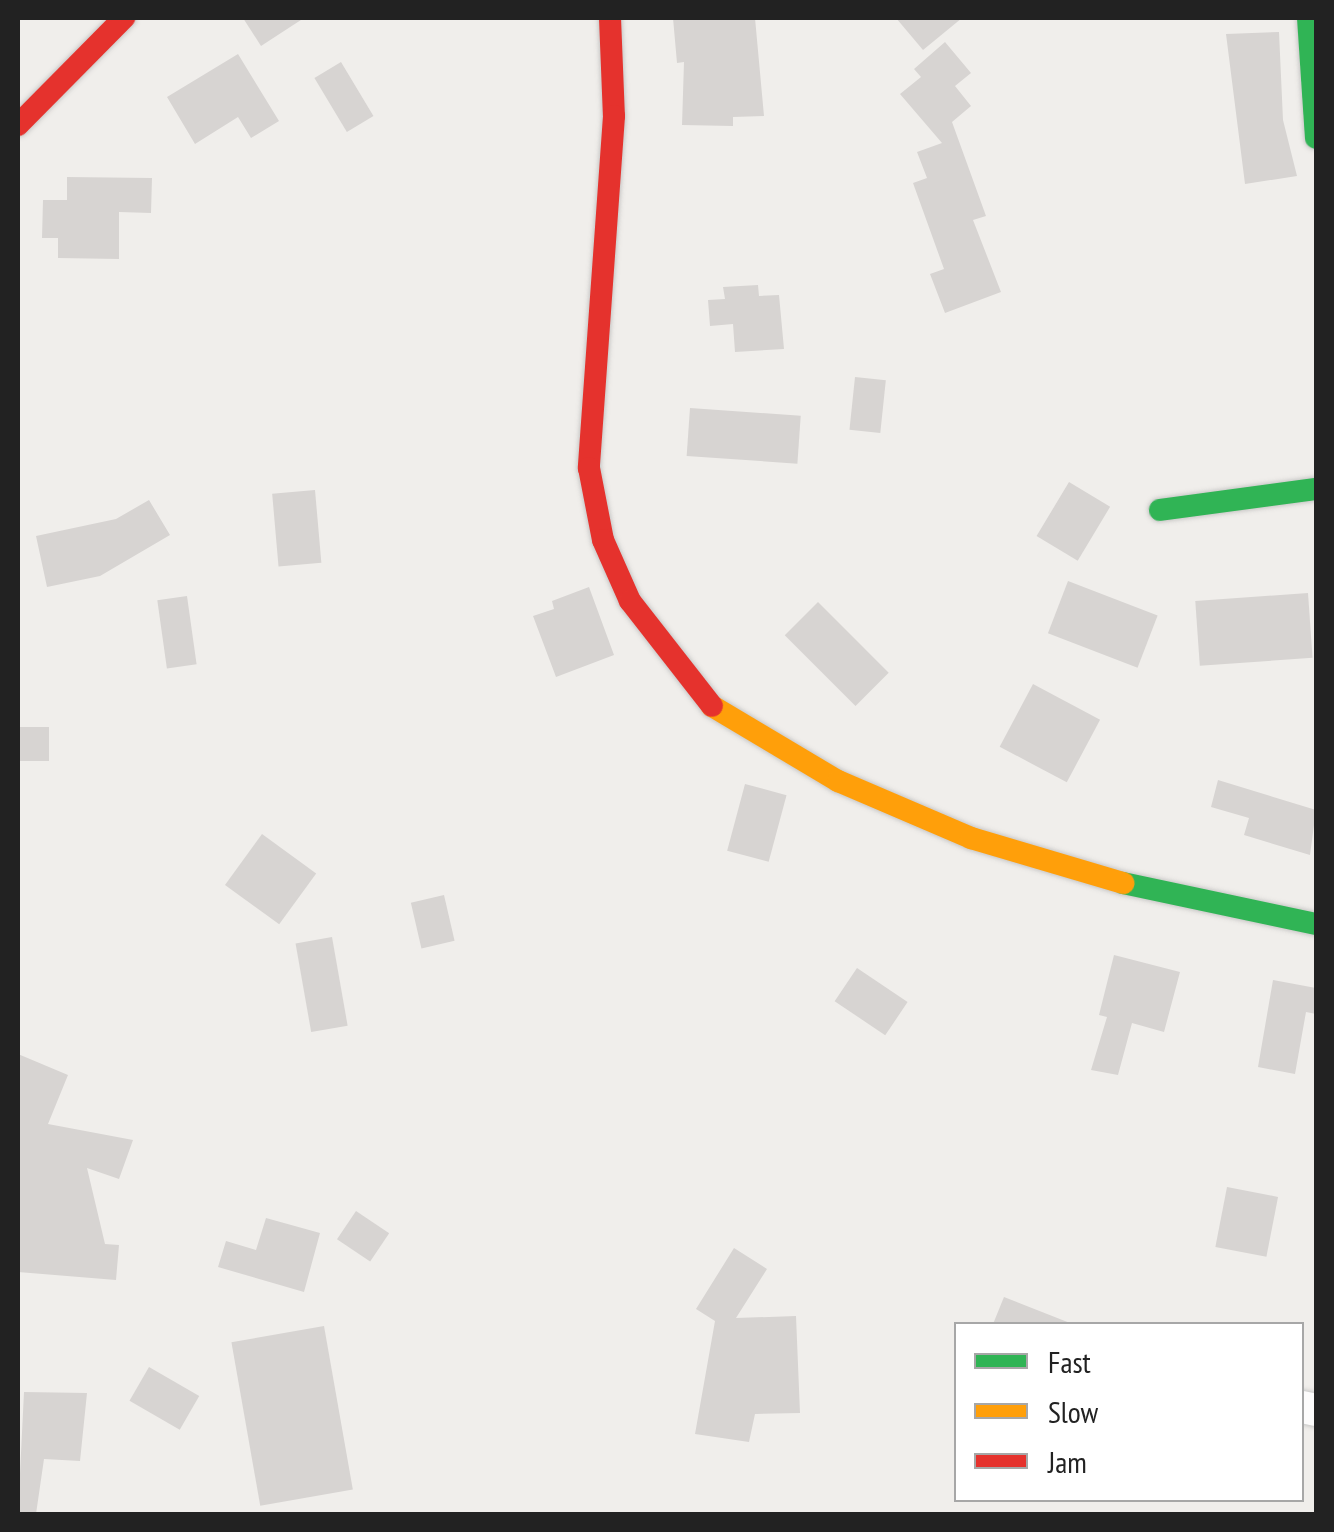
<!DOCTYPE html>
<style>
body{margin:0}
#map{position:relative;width:1334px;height:1532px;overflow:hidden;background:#f0eeeb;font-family:"PT Sans Narrow",sans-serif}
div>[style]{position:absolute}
.building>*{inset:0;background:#d7d4d2;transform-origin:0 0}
.roads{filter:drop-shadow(0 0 2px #c9c8c7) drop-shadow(0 0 2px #c9c8c7)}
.street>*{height:32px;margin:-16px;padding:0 16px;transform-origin:16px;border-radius:16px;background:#fdfcfc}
.fast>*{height:22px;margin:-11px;padding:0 11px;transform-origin:11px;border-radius:11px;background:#30b455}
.slow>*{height:22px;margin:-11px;padding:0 11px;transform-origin:11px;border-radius:11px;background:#ff9f0a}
.jam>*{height:22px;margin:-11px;padding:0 11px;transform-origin:11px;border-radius:11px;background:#e5322d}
span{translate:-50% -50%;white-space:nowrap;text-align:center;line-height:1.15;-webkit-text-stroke:8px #fff;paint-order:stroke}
.frame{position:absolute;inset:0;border:20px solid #222;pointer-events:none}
.legend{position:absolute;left:954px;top:1322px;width:350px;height:180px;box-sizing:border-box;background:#fff;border:2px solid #a7a7a7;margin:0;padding:12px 18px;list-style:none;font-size:30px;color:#222}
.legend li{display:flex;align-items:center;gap:20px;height:50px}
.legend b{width:50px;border:2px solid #a7a7a7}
</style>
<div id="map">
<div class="building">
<div style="clip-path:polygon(243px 18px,304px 18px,261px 46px)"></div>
<div style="clip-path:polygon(673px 18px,755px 18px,764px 116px,733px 117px,733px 126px,682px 125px,684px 62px,677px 63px)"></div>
<div style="clip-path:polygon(896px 18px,962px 18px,923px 50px)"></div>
<div style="clip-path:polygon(1279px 32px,1283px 120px,1297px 176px,1245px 184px,1226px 34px)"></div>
<div style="clip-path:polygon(945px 42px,971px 73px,955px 86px,971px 106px,952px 122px,986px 216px,973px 220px,1001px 292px,945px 313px,930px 274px,944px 269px,913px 183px,927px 178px,917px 152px,942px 143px,900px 94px,921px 77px,914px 69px)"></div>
<div style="clip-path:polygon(238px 54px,279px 121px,251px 138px,238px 117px,195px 144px,167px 97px)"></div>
<div style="left:341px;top:62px;width:63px;height:31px;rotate:59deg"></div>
<div style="clip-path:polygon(67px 177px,152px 178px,151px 213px,119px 212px,119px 259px,58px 258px,58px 238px,42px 238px,43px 200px,67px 200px)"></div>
<div style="clip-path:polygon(758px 285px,759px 296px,779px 295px,784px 349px,735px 352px,733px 324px,710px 326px,708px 300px,725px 299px,723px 287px)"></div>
<div style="left:855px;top:377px;width:31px;height:53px;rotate:6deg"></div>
<div style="left:690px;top:408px;width:111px;height:48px;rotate:4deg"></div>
<div style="left:1069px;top:482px;width:48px;height:63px;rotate:31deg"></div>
<div style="left:315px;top:490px;width:73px;height:43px;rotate:85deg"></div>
<div style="clip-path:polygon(149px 500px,170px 535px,100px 576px,47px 587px,36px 536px,116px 519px)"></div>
<div style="left:1068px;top:581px;width:96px;height:56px;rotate:21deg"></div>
<div style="clip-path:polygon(589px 587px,614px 655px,556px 677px,533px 616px,554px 609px,552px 601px)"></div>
<div style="left:1308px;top:593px;width:65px;height:113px;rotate:86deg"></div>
<div style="left:187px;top:596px;width:69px;height:30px;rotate:82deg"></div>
<div style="left:818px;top:602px;width:100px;height:47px;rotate:45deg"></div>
<div style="left:1033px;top:684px;width:76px;height:71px;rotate:28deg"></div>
<div style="left:49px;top:727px;width:34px;height:31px;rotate:90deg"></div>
<div style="clip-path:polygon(1218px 780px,1316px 810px,1310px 855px,1244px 835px,1249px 818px,1211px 807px)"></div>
<div style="left:745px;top:784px;width:43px;height:69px;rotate:15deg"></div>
<div style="left:262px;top:834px;width:67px;height:63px;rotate:36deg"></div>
<div style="left:444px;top:895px;width:47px;height:34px;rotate:77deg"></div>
<div style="left:332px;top:937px;width:90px;height:37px;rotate:80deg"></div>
<div style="clip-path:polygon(1114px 955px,1180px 972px,1164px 1032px,1132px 1023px,1118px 1075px,1091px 1070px,1107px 1017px,1099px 1015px)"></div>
<div style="left:857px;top:968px;width:61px;height:40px;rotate:34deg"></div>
<div style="clip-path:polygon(1273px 980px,1316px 988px,1316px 1014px,1306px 1012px,1295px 1074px,1258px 1067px)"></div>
<div style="clip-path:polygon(18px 1054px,68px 1075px,48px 1124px,133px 1140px,119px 1179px,87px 1168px,105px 1244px,119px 1245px,116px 1280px,18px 1272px)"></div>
<div style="left:1227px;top:1187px;width:52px;height:61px;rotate:11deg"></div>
<div style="left:356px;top:1211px;width:40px;height:34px;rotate:34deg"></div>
<div style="clip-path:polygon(266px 1218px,320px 1233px,304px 1292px,218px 1267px,226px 1241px,256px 1250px)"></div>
<div style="clip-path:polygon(734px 1248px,767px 1269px,736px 1318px,796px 1316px,800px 1413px,755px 1414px,749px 1442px,695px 1434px,715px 1321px,696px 1309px)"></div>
<div style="clip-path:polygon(1004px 1297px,1070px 1323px,1069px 1324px,993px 1324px)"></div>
<div style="left:324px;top:1326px;width:166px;height:94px;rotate:80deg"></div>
<div style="left:149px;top:1367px;width:58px;height:39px;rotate:30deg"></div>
<div style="clip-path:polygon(24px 1392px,87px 1393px,80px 1461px,44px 1459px,36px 1514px,18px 1514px)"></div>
</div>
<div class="roads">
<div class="street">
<div style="left:1302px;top:1407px;width:14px;rotate:12deg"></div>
</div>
<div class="fast">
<div style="left:1308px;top:18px;width:120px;rotate:86.2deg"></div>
<div style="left:1160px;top:510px;width:157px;rotate:-7.7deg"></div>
<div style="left:1123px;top:883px;width:197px;rotate:12deg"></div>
</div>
<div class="slow">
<div style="left:712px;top:706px;width:147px;rotate:30.8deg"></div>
<div style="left:838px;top:781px;width:145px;rotate:23.2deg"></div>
<div style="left:971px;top:838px;width:159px;rotate:16.5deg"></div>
</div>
<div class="jam">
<div style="left:610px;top:18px;width:98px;rotate:87.7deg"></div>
<div style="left:614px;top:116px;width:353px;rotate:94.1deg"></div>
<div style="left:589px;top:468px;width:73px;rotate:79deg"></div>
<div style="left:603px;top:540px;width:67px;rotate:66.1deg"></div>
<div style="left:630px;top:601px;width:133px;rotate:52deg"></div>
<div style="left:18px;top:125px;width:151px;rotate:-45.3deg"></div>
</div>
</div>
<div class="frame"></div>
<ul class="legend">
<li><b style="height:12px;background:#30b455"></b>Fast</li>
<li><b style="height:12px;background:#ff9f0a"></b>Slow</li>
<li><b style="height:12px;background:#e5322d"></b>Jam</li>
</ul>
</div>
